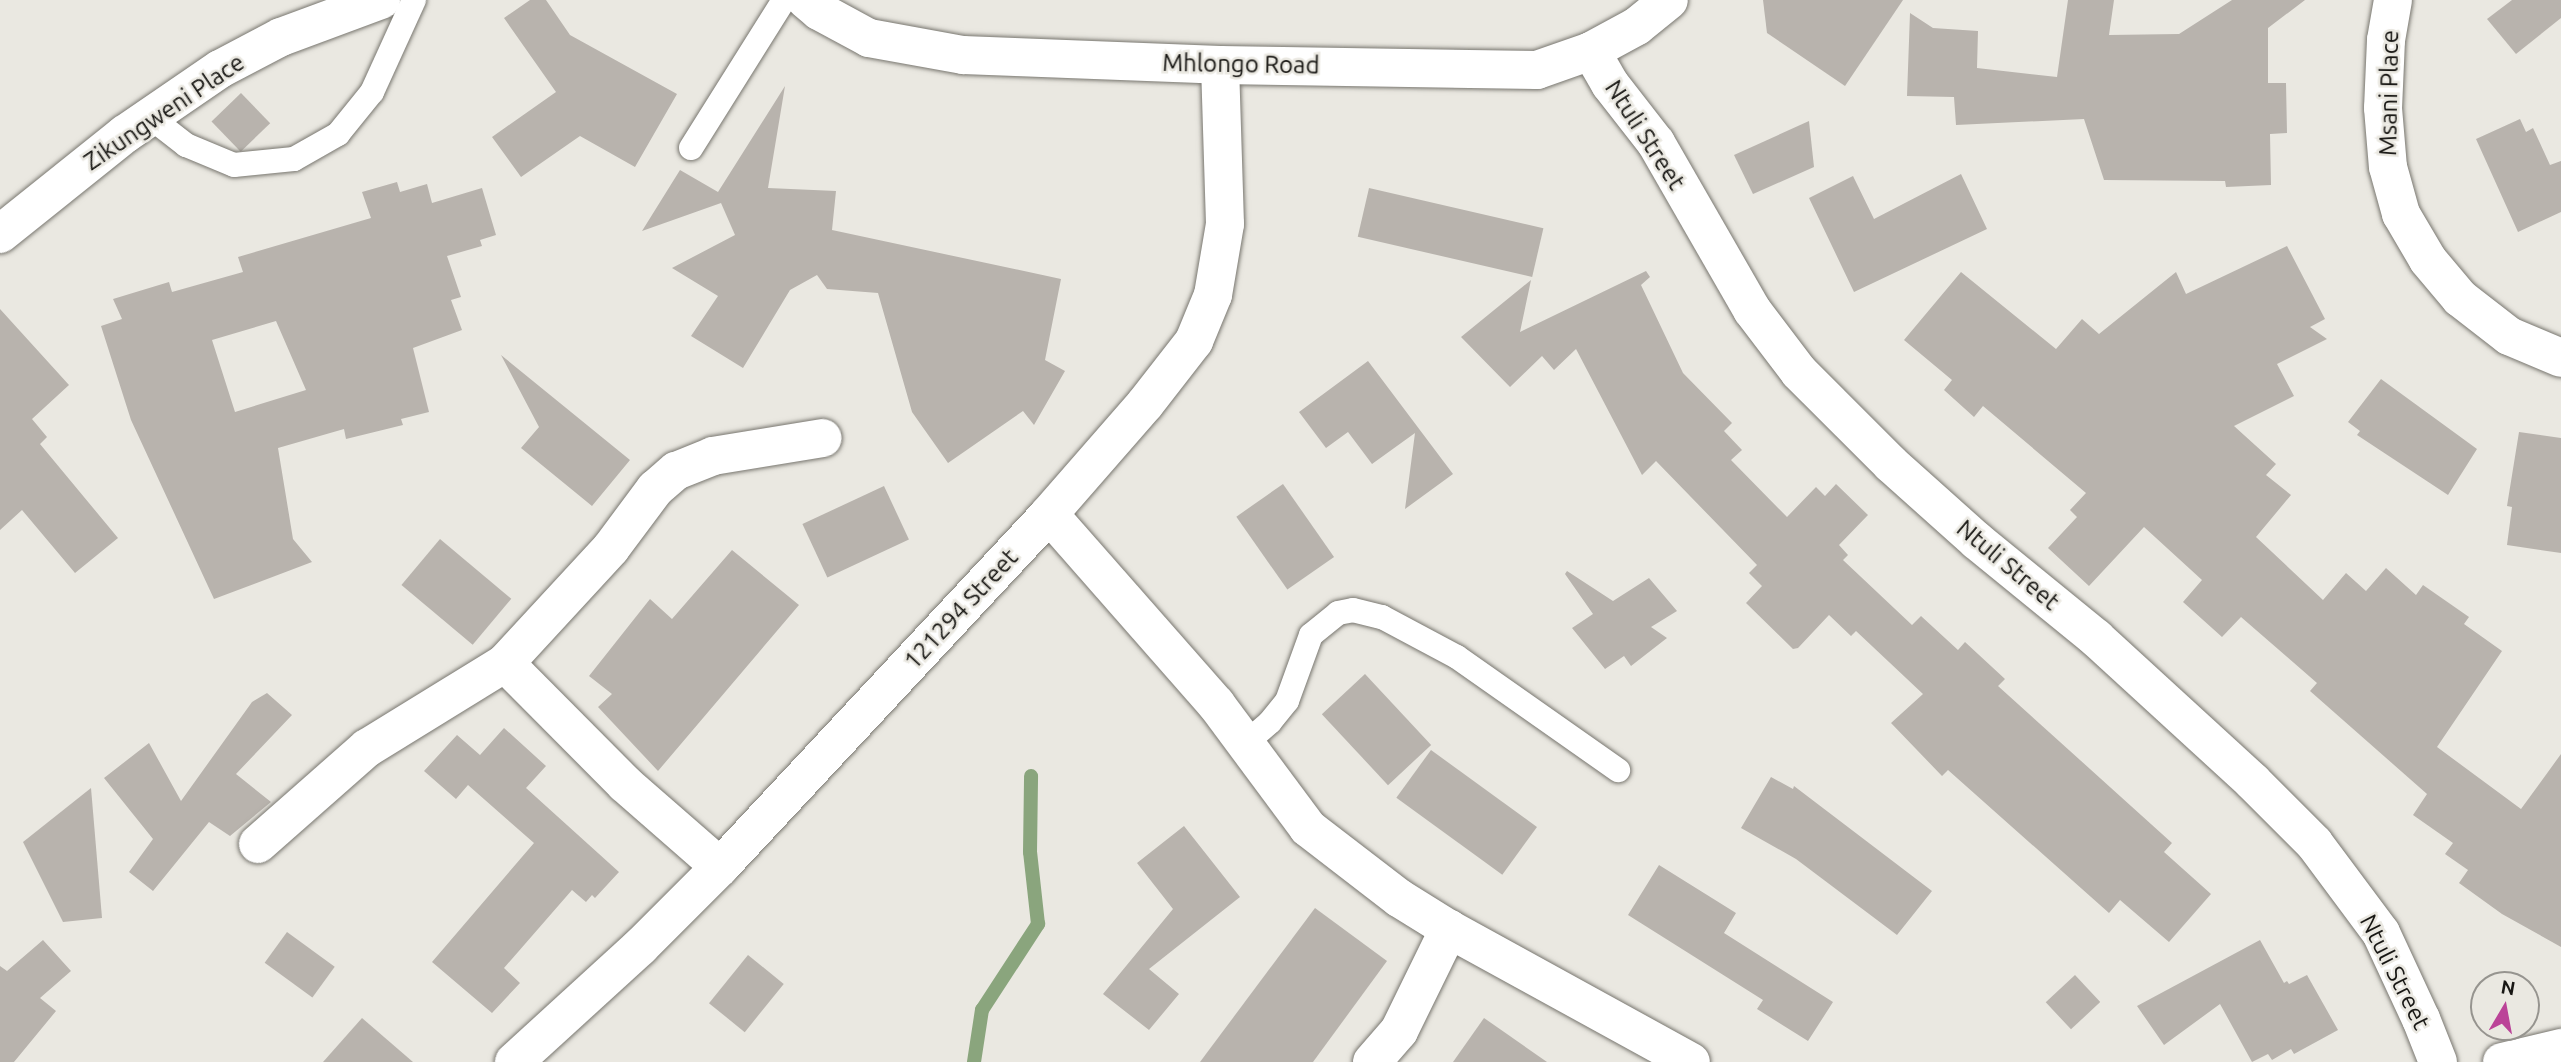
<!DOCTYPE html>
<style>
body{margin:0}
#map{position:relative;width:2561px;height:1062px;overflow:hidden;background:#eae8e1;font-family:Ubuntu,sans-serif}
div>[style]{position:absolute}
.stream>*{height:14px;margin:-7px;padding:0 7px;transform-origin:7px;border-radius:7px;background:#8aa57d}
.building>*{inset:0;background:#b8b3ad;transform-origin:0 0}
.roads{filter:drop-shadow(0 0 2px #78766f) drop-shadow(0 0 2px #78766f)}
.lane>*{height:24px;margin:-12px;padding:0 12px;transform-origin:12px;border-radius:12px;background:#fff}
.street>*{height:38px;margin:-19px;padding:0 19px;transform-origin:19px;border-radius:19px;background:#fff}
span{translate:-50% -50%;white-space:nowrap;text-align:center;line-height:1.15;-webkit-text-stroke:5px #eae8e1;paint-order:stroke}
.street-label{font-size:24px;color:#181714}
.north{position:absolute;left:2470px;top:971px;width:70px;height:70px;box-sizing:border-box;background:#eae8e1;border:2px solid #96948f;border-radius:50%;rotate:10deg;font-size:19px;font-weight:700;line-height:28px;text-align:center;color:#181714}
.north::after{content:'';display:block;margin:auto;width:24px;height:32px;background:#bb4398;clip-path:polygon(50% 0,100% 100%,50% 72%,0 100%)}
</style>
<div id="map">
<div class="stream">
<div style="left:974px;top:1062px;width:53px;rotate:-81.3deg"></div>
<div style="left:982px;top:1010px;width:103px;rotate:-56.9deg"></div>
<div style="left:1038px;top:924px;width:72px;rotate:-96.3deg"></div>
<div style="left:1030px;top:852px;width:76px;rotate:-89.2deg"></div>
</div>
<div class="building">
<div style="clip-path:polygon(530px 0,546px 0,570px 35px,677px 94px,635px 167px,580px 136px,521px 177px,492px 137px,556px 92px,504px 18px)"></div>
<div style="clip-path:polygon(1763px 0,1903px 0,1845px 86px,1767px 33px)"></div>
<div style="clip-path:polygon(2068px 0,2114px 0,2109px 35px,2179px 34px,2232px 0,2305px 0,2268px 28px,2268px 83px,2286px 83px,2287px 133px,2270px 134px,2271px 185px,2226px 187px,2225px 181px,2104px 180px,2084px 119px,1956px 125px,1954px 97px,1907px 96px,1910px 13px,1933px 28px,1978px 31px,1977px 68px,2057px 77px)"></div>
<div style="clip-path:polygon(2512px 0,2561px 0,2561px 18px,2516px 54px,2487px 19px)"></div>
<div style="clip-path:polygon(785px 86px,768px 188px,836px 191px,832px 230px,1061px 279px,1045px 360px,1065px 371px,1034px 425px,1023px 411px,948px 463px,912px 412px,878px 293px,827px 289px,817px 275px,790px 290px,743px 368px,691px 336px,718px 296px,672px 268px,735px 235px,721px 203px,642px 231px,680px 170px,718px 192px)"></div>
<div style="left:241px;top:93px;width:42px;height:41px;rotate:46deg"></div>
<div style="clip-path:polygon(2520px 119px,2526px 132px,2533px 128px,2550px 165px,2561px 161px,2561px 212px,2518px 232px,2476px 139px)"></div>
<div style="clip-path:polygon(1809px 121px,1814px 167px,1753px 194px,1734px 155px)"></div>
<div style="clip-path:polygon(1961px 174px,1987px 229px,1854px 292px,1809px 198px,1853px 176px,1874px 219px)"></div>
<div style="clip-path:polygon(evenodd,397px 182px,400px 192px,427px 184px,432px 203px,482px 188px,496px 235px,480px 240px,482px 246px,447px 256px,461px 297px,451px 300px,462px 330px,413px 348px,429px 412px,401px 419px,403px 425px,346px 439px,344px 429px,278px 448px,293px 539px,312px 562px,214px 599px,131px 420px,101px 326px,122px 319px,113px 299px,169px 282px,172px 292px,243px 272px,238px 257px,371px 218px,362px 192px,397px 182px,276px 321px,306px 390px,235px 412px,212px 340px,276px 321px)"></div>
<div style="left:1369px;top:188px;width:179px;height:50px;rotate:13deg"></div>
<div style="clip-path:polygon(2287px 246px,2325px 319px,2310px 327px,2327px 339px,2277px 364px,2294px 396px,2234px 426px,2276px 464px,2266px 475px,2291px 495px,2256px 537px,2323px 600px,2346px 573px,2366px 591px,2386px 568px,2416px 595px,2423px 585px,2469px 617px,2464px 624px,2502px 651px,2437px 747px,2521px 809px,2561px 754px,2561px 947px,2502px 914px,2459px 883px,2468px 870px,2445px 854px,2453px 843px,2413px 815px,2427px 794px,2310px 691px,2317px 683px,2241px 617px,2222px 637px,2183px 602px,2202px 580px,2144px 527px,2089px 586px,2048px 548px,2077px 517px,2070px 510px,2086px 493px,1983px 406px,1974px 417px,1944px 390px,1952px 380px,1904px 340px,1961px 272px,2056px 349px,2082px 319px,2099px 334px,2176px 272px,2186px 294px)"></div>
<div style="clip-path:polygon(1646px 271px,1650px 277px,1641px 285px,1683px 373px,1732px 423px,1724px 431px,1742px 450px,1731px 460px,1787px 517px,1816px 487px,1825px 496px,1836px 484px,1868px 515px,1839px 545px,1848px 555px,1843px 560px,1912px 625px,1921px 616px,1958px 650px,1965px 642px,2005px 679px,1998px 686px,2172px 843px,2164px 852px,2211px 894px,2169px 942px,2120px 900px,2109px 913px,1948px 770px,1942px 776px,1891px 723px,1923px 694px,1856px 631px,1851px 636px,1829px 615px,1798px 648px,1793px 649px,1746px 603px,1762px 586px,1749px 573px,1757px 565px,1656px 461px,1642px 475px,1576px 349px,1554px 370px,1542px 356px,1510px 387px,1461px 337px,1531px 280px,1520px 332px)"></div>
<div style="clip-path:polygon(0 309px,69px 385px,32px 419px,47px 437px,40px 444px,118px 538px,75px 573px,22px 510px,0 530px)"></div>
<div style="clip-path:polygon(501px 355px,630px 460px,592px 506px,521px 448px,539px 427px)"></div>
<div style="clip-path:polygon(1368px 361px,1453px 474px,1405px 509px,1415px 433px,1372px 464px,1348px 432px,1326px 448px,1299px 412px)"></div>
<div style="clip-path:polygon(2381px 379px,2477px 449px,2448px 495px,2357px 435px,2360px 431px,2348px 422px)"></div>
<div style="clip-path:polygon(2519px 432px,2561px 438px,2561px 553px,2507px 545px,2512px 507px,2507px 506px)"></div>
<div style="left:1283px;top:484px;width:89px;height:57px;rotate:55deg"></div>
<div style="left:884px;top:486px;width:59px;height:90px;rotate:65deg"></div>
<div style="left:440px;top:539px;width:93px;height:60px;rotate:40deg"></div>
<div style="clip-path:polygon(732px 550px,799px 605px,658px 771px,598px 707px,612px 694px,589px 676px,650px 599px,672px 619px)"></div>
<div style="clip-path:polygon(1567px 571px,1613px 601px,1649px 578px,1677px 611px,1651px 627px,1667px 638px,1631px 666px,1624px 656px,1605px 669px,1572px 628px,1593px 614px,1565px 574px)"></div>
<div style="left:1365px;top:674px;width:97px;height:59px;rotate:47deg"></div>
<div style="clip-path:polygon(267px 693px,292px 715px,236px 774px,271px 802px,230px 836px,209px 822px,153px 891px,129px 872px,153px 839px,104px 778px,149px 743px,181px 801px,252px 702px)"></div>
<div style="clip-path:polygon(504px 728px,546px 766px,526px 788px,619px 872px,595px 898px,592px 895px,586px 902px,572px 890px,504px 968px,520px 983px,492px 1013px,432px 962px,534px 843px,468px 785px,456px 799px,424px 771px,457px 735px,480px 755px)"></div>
<div style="left:1431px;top:750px;width:131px;height:59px;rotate:36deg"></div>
<div style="clip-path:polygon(1771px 777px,1793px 789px,1794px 786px,1932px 891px,1897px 935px,1796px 859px,1741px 828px)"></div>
<div style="clip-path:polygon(91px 788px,102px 918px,63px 922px,23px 842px)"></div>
<div style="clip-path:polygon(1184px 826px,1240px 897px,1149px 969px,1179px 994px,1149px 1030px,1103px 994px,1173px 909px,1137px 863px)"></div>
<div style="clip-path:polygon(1659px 865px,1736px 913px,1724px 933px,1833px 1002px,1808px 1041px,1757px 1009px,1763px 1000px,1628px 915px)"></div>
<div style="clip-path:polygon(1315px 908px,1387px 961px,1313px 1062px,1200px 1062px)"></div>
<div style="left:287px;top:932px;width:59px;height:38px;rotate:36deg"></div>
<div style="clip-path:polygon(43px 940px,71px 971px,40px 998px,56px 1011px,14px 1062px,0 1062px,0 966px,7px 971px)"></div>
<div style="clip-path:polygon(2260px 940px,2284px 983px,2287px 981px,2289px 984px,2307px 975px,2338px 1030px,2294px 1054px,2291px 1049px,2272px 1060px,2268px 1054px,2252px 1062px,2220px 1004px,2164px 1045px,2137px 1006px)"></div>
<div style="left:748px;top:955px;width:46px;height:62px;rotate:39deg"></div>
<div style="left:2075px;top:975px;width:37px;height:40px;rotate:47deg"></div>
<div style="clip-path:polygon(362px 1018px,413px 1062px,323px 1062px)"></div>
<div style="clip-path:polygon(1484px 1018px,1547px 1062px,1453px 1062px)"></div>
</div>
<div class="roads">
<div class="lane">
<div style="left:150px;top:117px;width:46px;rotate:37.9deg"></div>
<div style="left:186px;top:145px;width:52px;rotate:22.6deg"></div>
<div style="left:234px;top:165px;width:60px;rotate:-5.7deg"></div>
<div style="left:294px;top:159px;width:51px;rotate:-29.6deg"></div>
<div style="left:338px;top:134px;width:54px;rotate:-51deg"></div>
<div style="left:372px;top:92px;width:101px;rotate:-65.5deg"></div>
<div style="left:691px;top:148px;width:175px;rotate:-57.9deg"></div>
<div style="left:1246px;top:743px;width:32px;rotate:-41deg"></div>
<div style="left:1270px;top:722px;width:27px;rotate:-51deg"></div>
<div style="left:1287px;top:701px;width:70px;rotate:-70deg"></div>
<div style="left:1311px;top:635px;width:35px;rotate:-39deg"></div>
<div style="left:1338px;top:613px;width:15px;rotate:-11deg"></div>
<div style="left:1353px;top:610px;width:30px;rotate:14deg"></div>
<div style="left:1382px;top:617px;width:85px;rotate:28.1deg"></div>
<div style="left:1457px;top:657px;width:197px;rotate:35.1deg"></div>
</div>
<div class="street">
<div style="left:806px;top:0;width:17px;rotate:40deg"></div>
<div style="left:819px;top:11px;width:57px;rotate:28.4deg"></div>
<div style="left:869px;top:38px;width:96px;rotate:10.3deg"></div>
<div style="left:963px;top:55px;width:257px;rotate:2.2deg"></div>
<div style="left:1220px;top:65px;width:317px;rotate:0.9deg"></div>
<div style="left:1537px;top:70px;width:57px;rotate:-19.4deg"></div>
<div style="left:1591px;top:51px;width:52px;rotate:-28.5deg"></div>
<div style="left:1637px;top:26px;width:41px;rotate:-39.1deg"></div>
<div style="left:2393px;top:0;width:41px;rotate:99.9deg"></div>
<div style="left:2386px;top:40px;width:68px;rotate:92.5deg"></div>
<div style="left:2383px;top:108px;width:59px;rotate:85.2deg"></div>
<div style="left:2388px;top:167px;width:49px;rotate:74.5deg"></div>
<div style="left:2401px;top:214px;width:53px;rotate:59.6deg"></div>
<div style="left:2428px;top:260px;width:50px;rotate:49.9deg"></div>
<div style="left:2460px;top:298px;width:62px;rotate:37.8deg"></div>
<div style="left:2509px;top:336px;width:56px;rotate:22.9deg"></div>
<div style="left:1591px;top:51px;width:38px;rotate:60deg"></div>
<div style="left:1610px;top:84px;width:75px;rotate:52.1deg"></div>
<div style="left:1656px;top:143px;width:193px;rotate:60.1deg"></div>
<div style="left:1752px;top:310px;width:78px;rotate:52.8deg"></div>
<div style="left:1799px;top:372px;width:130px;rotate:45deg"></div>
<div style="left:1891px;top:464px;width:115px;rotate:41.8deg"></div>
<div style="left:1977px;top:541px;width:154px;rotate:39.2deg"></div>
<div style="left:2096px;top:638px;width:212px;rotate:42.5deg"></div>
<div style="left:2252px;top:781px;width:88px;rotate:45deg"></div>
<div style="left:2314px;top:843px;width:112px;rotate:53.3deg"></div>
<div style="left:2381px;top:933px;width:95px;rotate:65.1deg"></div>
<div style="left:2421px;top:1019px;width:46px;rotate:68.4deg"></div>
<div style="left:0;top:234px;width:160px;rotate:-38.7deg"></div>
<div style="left:125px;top:134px;width:115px;rotate:-34.4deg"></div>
<div style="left:220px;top:69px;width:69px;rotate:-27.7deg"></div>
<div style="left:281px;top:37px;width:107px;rotate:-20.3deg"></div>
<div style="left:1049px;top:514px;width:253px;rotate:48.7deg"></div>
<div style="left:1216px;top:704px;width:154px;rotate:53.4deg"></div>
<div style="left:1308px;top:828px;width:115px;rotate:37.6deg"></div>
<div style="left:1399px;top:898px;width:59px;rotate:31.8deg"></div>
<div style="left:1449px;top:929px;width:276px;rotate:28.8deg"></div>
<div style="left:505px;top:663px;width:170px;rotate:45.2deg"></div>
<div style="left:625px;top:784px;width:126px;rotate:41.1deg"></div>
<div style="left:258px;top:844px;width:145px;rotate:-41.4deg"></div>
<div style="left:367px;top:748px;width:162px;rotate:-31.6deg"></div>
<div style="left:505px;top:663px;width:156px;rotate:-47.3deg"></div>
<div style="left:611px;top:548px;width:74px;rotate:-53.3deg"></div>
<div style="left:655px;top:489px;width:28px;rotate:-41deg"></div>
<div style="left:676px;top:471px;width:40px;rotate:-22deg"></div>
<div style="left:713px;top:456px;width:111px;rotate:-9.3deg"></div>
<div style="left:514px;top:1062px;width:171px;rotate:-42.4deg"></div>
<div style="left:640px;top:947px;width:113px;rotate:-45deg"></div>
<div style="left:720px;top:867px;width:483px;rotate:-47deg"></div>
<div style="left:1049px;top:514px;width:146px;rotate:-48.9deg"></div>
<div style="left:1145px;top:404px;width:80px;rotate:-52.1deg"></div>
<div style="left:1194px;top:341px;width:50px;rotate:-67.6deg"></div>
<div style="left:1213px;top:295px;width:72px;rotate:-80.4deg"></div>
<div style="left:1225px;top:224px;width:159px;rotate:-91.8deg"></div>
<div style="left:1372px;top:1062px;width:41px;rotate:-48.9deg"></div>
<div style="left:1399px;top:1031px;width:114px;rotate:-63.9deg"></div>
<div style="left:2502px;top:1062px;width:61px;rotate:-13.3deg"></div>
</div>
</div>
<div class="street-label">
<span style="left:1241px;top:64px;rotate:1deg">Mhlongo Road</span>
<span style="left:2389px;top:93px;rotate:-89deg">Msani Place</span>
<span style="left:164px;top:112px;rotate:-34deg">Zikungweni Place</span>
<span style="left:1645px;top:135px;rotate:57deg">Ntuli Street</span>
<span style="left:2008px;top:565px;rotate:40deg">Ntuli Street</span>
<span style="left:961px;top:609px;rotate:-47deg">121294 Street</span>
<span style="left:2395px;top:972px;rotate:63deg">Ntuli Street</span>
</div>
<div class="north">N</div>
</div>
